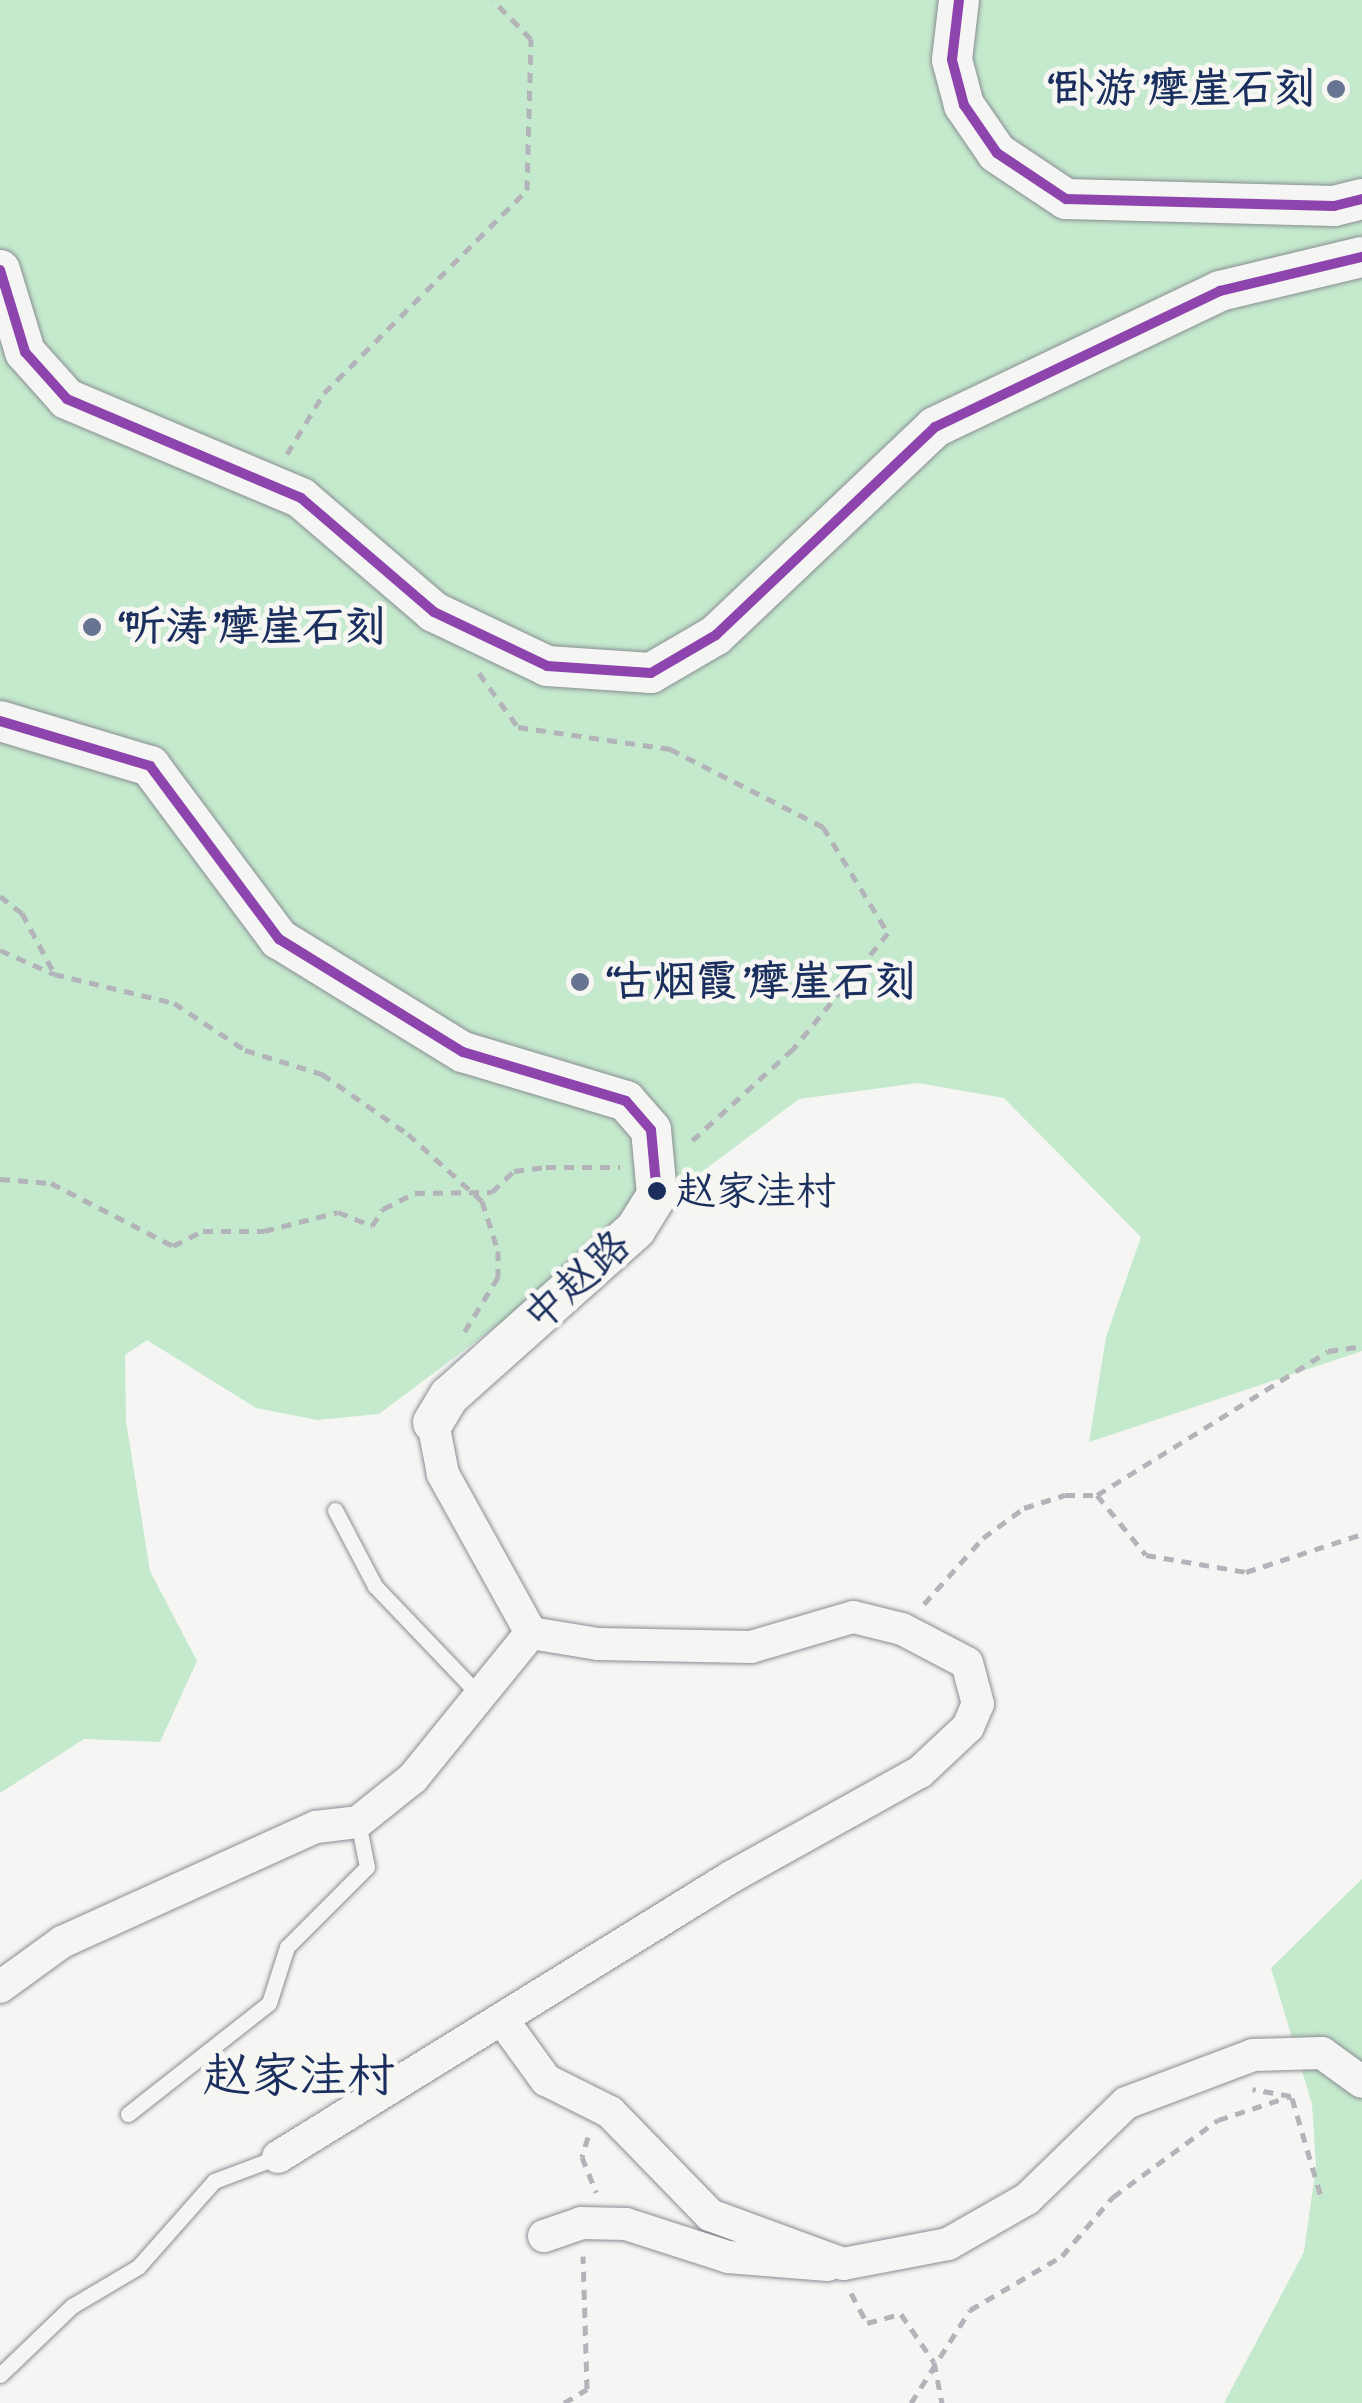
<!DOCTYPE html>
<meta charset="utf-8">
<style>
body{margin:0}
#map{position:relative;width:1362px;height:2403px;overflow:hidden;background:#f5f5f3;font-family:Caveat,"LXGW WenKai TC",sans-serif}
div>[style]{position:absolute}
.green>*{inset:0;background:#c4e9cc}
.path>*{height:5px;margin-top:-2.5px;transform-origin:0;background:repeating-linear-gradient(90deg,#b2b4b9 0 10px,transparent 0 18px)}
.roads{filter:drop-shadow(0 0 2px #898d95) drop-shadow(0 0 2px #898d95)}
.service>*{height:15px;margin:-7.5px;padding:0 7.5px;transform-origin:7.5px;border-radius:7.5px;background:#f5f5f3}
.minor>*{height:32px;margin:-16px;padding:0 16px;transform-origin:16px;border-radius:16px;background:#f5f5f3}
.tertiary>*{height:40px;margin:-20px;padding:0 20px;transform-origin:20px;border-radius:20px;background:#f5f5f3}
.bus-1>*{height:10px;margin:-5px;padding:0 5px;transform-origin:5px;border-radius:5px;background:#8e44ad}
.dots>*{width:28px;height:28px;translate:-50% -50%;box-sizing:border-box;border:5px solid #f6f6f2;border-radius:50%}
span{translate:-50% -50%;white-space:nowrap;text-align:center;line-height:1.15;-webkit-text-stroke:10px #f6f6f2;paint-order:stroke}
.bus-label{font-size:40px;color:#1b2f5e}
.left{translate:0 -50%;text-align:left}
.poi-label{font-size:42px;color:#1b2f5e;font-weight:700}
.right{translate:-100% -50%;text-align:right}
.street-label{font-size:42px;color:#1b2f5e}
.quarter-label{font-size:48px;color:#1b2f5e}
</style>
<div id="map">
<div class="green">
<div style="clip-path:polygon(0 0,1362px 0,1362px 1351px,1089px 1442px,1106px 1337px,1141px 1237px,1004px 1098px,918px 1083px,799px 1099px,379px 1414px,317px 1420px,256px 1408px,147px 1340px,125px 1355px,126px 1421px,150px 1571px,197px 1661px,160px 1742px,84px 1739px,0 1793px)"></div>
<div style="clip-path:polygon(1362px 1879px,1362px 2403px,1224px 2403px,1304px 2252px,1316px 2166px,1312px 2104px,1271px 1968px)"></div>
</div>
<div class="path">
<div style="left:287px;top:454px;width:71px;rotate:-58.8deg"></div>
<div style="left:324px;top:393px;width:287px;rotate:-45deg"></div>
<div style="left:527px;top:190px;width:151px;rotate:-88.5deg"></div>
<div style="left:531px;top:39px;width:54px;rotate:-134.3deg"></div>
<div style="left:479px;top:673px;width:67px;rotate:54.2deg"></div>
<div style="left:518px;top:727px;width:154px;rotate:8.2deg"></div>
<div style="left:670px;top:749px;width:172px;rotate:27deg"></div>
<div style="left:823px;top:827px;width:124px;rotate:58.5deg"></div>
<div style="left:888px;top:933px;width:150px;rotate:129.3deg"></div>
<div style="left:793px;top:1049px;width:143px;rotate:137.8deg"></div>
<div style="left:0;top:896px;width:28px;rotate:38deg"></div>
<div style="left:22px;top:913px;width:66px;rotate:61.9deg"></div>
<div style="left:0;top:950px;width:59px;rotate:24deg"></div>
<div style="left:54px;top:974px;width:123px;rotate:13.6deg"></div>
<div style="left:174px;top:1003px;width:85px;rotate:33.5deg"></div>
<div style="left:245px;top:1050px;width:81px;rotate:17.3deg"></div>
<div style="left:322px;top:1074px;width:105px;rotate:34.9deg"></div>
<div style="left:408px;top:1134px;width:100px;rotate:42.2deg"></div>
<div style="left:482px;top:1201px;width:52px;rotate:72.3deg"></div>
<div style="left:498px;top:1251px;width:26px;rotate:90deg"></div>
<div style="left:498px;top:1277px;width:69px;rotate:121.4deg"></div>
<div style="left:0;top:1179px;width:51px;rotate:4.5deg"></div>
<div style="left:51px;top:1183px;width:137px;rotate:27.3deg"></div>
<div style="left:173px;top:1246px;width:34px;rotate:-27deg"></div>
<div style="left:203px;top:1231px;width:61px"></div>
<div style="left:264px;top:1231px;width:76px;rotate:-14.4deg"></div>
<div style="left:338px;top:1212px;width:37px;rotate:22deg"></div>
<div style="left:372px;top:1226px;width:20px;rotate:-57deg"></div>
<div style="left:383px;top:1209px;width:36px;rotate:-27deg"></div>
<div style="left:415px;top:1193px;width:77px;rotate:-0.7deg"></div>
<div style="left:492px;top:1192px;width:30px;rotate:-44deg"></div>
<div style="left:514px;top:1171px;width:32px;rotate:-7deg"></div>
<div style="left:546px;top:1167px;width:74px"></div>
<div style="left:1097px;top:1495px;width:272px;rotate:-31.9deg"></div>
<div style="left:1328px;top:1351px;width:34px;rotate:-8deg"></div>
<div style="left:924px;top:1604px;width:89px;rotate:-48.2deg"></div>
<div style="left:983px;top:1538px;width:51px;rotate:-36.2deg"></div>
<div style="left:1024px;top:1508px;width:43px;rotate:-17.6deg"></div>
<div style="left:1065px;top:1495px;width:32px"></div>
<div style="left:1097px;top:1495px;width:77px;rotate:50.8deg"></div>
<div style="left:1146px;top:1555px;width:101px;rotate:9.6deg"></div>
<div style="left:1246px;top:1572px;width:122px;rotate:-18.1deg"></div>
<div style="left:1292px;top:2098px;width:106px;rotate:73.6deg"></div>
<div style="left:588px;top:2137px;width:21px;rotate:107deg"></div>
<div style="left:582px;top:2157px;width:38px;rotate:68deg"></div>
<div style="left:851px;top:2293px;width:34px;rotate:62deg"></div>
<div style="left:867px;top:2323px;width:35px;rotate:-15deg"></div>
<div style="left:901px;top:2314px;width:58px;rotate:55.5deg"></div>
<div style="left:934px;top:2362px;width:42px;rotate:79deg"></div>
<div style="left:564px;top:2403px;width:27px;rotate:-31deg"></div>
<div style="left:587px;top:2389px;width:133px;rotate:-91.7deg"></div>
<div style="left:911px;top:2403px;width:110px;rotate:-57.6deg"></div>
<div style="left:970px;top:2310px;width:107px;rotate:-30.4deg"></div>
<div style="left:1062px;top:2256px;width:78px;rotate:-49.2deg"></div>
<div style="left:1113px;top:2197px;width:130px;rotate:-36.3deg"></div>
<div style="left:1218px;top:2120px;width:77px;rotate:-18.2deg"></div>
<div style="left:1291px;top:2096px;width:39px;rotate:-170deg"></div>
</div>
<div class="roads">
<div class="service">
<div style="left:335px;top:1510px;width:86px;rotate:62.2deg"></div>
<div style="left:375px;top:1586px;width:152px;rotate:46.3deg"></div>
<div style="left:128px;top:2114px;width:179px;rotate:-38.2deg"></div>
<div style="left:269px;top:2003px;width:59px;rotate:-72.2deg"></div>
<div style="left:287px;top:1947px;width:113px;rotate:-45deg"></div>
<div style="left:367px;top:1867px;width:46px;rotate:-101.3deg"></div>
<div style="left:0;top:2375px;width:100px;rotate:-43.8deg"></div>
<div style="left:72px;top:2306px;width:77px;rotate:-30.6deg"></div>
<div style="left:138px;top:2267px;width:115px;rotate:-48.5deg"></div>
<div style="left:214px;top:2181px;width:68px;rotate:-20.6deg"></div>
</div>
<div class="minor">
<div style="left:0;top:1987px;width:77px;rotate:-36deg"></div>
<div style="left:62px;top:1942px;width:279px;rotate:-24.4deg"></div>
<div style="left:316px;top:1827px;width:42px;rotate:-6.8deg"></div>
<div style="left:358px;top:1822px;width:70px;rotate:-38.7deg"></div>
<div style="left:413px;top:1778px;width:187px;rotate:-50.9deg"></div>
<div style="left:504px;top:2022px;width:72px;rotate:54.1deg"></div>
<div style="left:546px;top:2080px;width:72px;rotate:26.6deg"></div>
<div style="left:610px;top:2112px;width:144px;rotate:45.8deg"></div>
<div style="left:710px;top:2215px;width:142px;rotate:20.2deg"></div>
<div style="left:843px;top:2264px;width:107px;rotate:-10.8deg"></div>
<div style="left:948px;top:2244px;width:91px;rotate:-29.7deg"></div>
<div style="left:1027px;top:2199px;width:138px;rotate:-44.1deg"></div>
<div style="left:1126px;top:2103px;width:136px;rotate:-20.7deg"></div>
<div style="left:1253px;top:2055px;width:69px;rotate:-1.7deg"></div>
<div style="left:1322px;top:2053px;width:49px;rotate:35.9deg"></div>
<div style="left:278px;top:2157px;width:533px;rotate:-31.72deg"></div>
<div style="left:731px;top:1877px;width:216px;rotate:-29.1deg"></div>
<div style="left:920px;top:1772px;width:66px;rotate:-43.2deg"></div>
<div style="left:968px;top:1727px;width:25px;rotate:-67deg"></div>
<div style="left:978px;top:1704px;width:42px;rotate:-105deg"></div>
<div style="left:967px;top:1663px;width:73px;rotate:-152.4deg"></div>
<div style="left:902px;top:1629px;width:50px;rotate:-166.2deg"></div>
<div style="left:853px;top:1617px;width:106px;rotate:163.6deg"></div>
<div style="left:751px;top:1647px;width:153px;rotate:-178.9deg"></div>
<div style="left:598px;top:1644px;width:68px;rotate:-170.7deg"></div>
<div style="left:531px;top:1633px;width:182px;rotate:-119deg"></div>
<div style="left:443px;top:1474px;width:52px;rotate:-101.1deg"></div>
<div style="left:544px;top:2236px;width:39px;rotate:-19deg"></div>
<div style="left:581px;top:2223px;width:45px;rotate:1.3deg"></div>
<div style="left:626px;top:2224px;width:107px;rotate:17.9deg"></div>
<div style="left:728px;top:2257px;width:100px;rotate:4.6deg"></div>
</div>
<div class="tertiary">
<div style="left:959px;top:0;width:60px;rotate:96.7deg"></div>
<div style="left:952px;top:60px;width:47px;rotate:75.1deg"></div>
<div style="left:964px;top:105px;width:58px;rotate:55.5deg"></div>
<div style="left:997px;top:153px;width:83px;rotate:33.7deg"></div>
<div style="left:1066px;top:199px;width:268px;rotate:1.5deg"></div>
<div style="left:1334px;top:206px;width:29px;rotate:-14deg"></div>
<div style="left:0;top:270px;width:86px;rotate:73deg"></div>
<div style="left:25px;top:352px;width:63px;rotate:48.2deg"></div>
<div style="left:67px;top:399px;width:254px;rotate:22.9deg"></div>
<div style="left:301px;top:498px;width:175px;rotate:40.6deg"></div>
<div style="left:434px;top:612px;width:125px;rotate:25.5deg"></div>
<div style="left:547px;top:666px;width:104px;rotate:3.9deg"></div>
<div style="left:651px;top:673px;width:75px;rotate:-30.3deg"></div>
<div style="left:716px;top:635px;width:302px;rotate:-43.5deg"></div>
<div style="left:935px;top:427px;width:316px;rotate:-25.5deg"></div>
<div style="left:1220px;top:291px;width:146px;rotate:-13.5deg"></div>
<div style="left:0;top:721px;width:157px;rotate:16.7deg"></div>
<div style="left:150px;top:766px;width:216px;rotate:53.3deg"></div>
<div style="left:279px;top:939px;width:216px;rotate:31.6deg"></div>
<div style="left:463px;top:1052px;width:170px;rotate:16.7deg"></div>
<div style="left:626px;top:1101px;width:38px;rotate:49deg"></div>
<div style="left:651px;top:1130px;width:65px;rotate:84.7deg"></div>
<div style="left:657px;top:1195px;width:40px;rotate:122deg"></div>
<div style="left:636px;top:1229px;width:251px;rotate:138.2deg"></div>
<div style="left:449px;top:1396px;width:31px;rotate:121deg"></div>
</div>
</div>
<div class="bus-1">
<div style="left:959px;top:0;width:60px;rotate:96.7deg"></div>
<div style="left:952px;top:60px;width:47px;rotate:75.1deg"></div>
<div style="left:964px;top:105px;width:58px;rotate:55.5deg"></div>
<div style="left:997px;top:153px;width:83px;rotate:33.7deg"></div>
<div style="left:1066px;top:199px;width:268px;rotate:1.5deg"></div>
<div style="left:1334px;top:206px;width:29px;rotate:-14deg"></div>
<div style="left:0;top:270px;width:86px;rotate:73deg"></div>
<div style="left:25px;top:352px;width:63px;rotate:48.2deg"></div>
<div style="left:67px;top:399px;width:254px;rotate:22.9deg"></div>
<div style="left:301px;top:498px;width:175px;rotate:40.6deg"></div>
<div style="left:434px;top:612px;width:125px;rotate:25.5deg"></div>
<div style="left:547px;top:666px;width:104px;rotate:3.9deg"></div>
<div style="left:651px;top:673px;width:75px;rotate:-30.3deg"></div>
<div style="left:716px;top:635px;width:302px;rotate:-43.5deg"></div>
<div style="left:935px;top:427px;width:316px;rotate:-25.5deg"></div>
<div style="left:1220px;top:291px;width:146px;rotate:-13.5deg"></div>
<div style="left:0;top:721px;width:157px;rotate:16.7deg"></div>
<div style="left:150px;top:766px;width:216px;rotate:53.3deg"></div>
<div style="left:279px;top:939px;width:216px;rotate:31.6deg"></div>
<div style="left:463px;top:1052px;width:170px;rotate:16.7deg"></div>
<div style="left:626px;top:1101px;width:38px;rotate:49deg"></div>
<div style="left:651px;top:1130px;width:65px;rotate:84.7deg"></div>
</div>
<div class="dots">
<div style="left:1336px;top:89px;background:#677492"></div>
<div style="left:92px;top:627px;background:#677492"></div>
<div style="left:580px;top:982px;background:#677492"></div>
<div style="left:657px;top:1191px;background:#1b2f5e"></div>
</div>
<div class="bus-label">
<span class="left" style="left:676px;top:1191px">赵家洼村</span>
</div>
<div class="poi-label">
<span class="right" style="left:1316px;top:89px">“卧游”摩崖石刻</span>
<span class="left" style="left:112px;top:627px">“听涛”摩崖石刻</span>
<span class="left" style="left:600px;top:982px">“古烟霞”摩崖石刻</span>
</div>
<div class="street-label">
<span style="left:577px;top:1281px;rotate:-42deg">中赵路</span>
</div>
<div class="quarter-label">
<span style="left:299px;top:2076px">赵家洼村</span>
</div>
</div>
